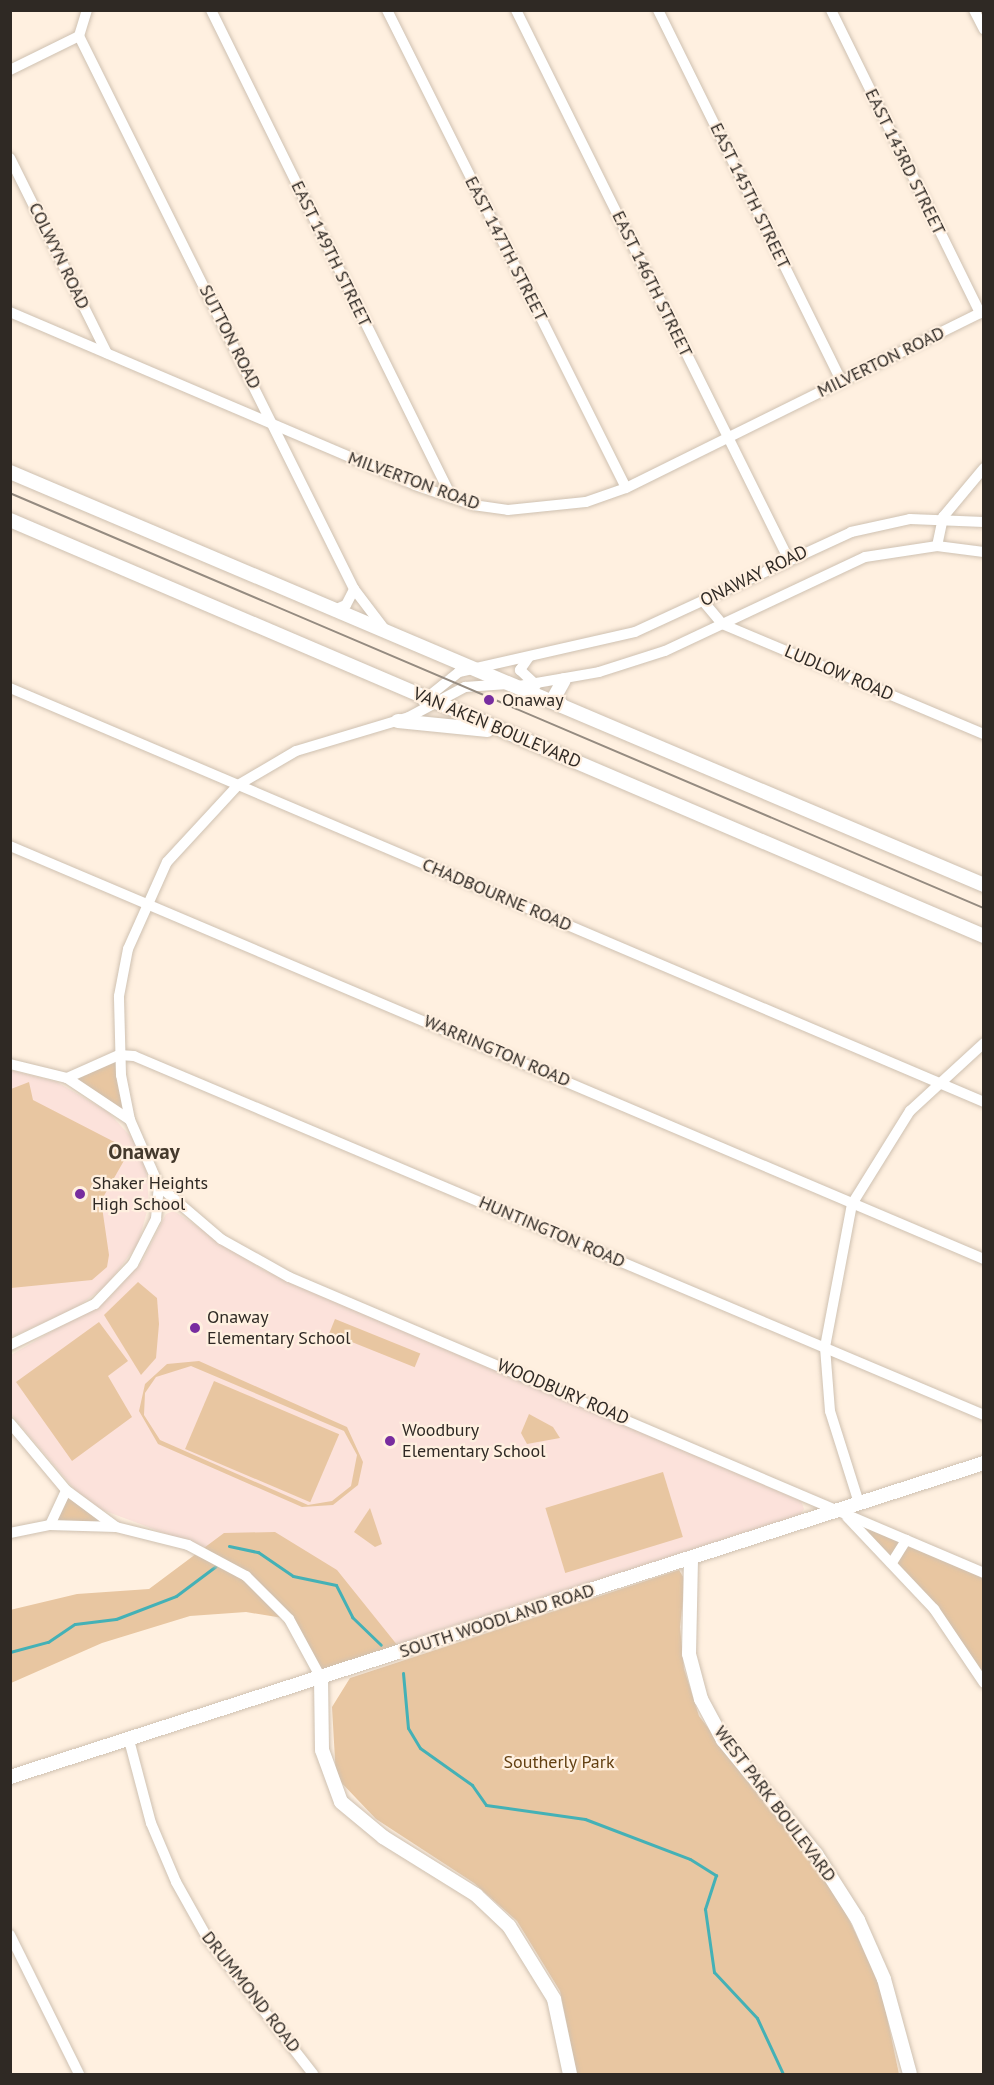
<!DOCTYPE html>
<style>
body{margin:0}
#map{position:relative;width:994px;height:2085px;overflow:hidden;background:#fff0e0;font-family:"PT Sans",sans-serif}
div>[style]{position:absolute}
.education>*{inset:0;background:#fce2db}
.green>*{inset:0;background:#e8c6a1;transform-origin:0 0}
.stream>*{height:3px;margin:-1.5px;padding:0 1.5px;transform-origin:1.5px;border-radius:1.5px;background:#44b1b6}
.roads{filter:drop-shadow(0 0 2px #cfc1b1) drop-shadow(0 0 2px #cfc1b1)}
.street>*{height:10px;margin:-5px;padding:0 5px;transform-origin:5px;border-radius:5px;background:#fff}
.secondary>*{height:14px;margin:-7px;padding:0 7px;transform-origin:7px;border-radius:7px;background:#fff}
.tram>*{height:1.5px;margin:-0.75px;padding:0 0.75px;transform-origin:0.75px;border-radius:0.75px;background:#958b80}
.dots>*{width:16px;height:16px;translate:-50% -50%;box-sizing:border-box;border:3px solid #fff0e0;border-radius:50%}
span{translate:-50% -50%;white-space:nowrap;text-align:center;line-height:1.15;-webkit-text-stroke:4.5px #fff0e0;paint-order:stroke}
.street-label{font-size:18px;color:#2f2924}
.poi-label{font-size:18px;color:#2f2924}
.left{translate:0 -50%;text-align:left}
.park-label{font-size:18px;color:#634012}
.quarter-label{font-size:21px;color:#44392c;font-weight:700}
.frame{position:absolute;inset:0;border:12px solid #2f2924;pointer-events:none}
</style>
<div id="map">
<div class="education">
<div style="clip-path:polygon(10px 1070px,57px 1082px,108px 1112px,135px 1141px,146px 1169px,149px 1204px,138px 1244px,106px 1286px,74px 1309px,11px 1337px)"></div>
<div style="clip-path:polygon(174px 1211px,263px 1270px,801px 1501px,804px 1509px,799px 1517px,334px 1666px,239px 1561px,100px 1509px,76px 1491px,11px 1414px,11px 1355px,108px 1299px,142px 1262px,166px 1214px)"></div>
</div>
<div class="green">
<div style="clip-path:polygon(119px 1055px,130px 1120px,67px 1078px)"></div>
<div style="clip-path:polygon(29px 1082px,33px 1100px,130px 1150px,101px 1201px,96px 1199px,97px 1207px,102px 1207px,109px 1255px,107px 1267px,92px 1280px,11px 1288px,11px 1089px)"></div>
<div style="clip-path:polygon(138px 1282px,157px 1298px,159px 1324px,156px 1358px,141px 1375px,104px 1315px)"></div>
<div style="left:335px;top:1319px;width:92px;height:15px;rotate:22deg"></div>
<div style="clip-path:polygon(99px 1322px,128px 1361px,108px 1376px,132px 1417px,72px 1461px,16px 1382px)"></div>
<div style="clip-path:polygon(evenodd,199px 1361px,347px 1427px,363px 1462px,358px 1485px,333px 1505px,302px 1507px,158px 1444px,139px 1411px,145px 1384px,167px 1364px,199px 1361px,191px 1366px,344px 1431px,357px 1455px,351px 1486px,332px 1501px,308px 1505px,160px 1440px,144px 1415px,145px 1393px,156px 1377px,191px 1366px)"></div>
<div style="left:214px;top:1381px;width:136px;height:74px;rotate:23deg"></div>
<div style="clip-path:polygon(529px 1414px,553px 1427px,560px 1438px,527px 1444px,521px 1433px)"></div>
<div style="left:663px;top:1472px;width:68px;height:123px;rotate:73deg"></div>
<div style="clip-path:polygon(66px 1490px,116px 1527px,50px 1525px)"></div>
<div style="clip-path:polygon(370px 1508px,382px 1544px,375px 1547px,354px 1532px)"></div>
<div style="clip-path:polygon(840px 1510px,983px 1573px,983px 1683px,959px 1644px)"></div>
<div style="clip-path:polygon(275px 1532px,337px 1570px,402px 1651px,321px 1678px,289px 1619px,246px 1612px,190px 1616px,102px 1643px,11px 1683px,10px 1610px,77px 1594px,149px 1589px,224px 1533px)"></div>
<div style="clip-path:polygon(679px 1570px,685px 1580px,680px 1627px,684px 1669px,699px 1716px,840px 1901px,880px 1984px,899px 2074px,577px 2074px,560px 1991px,517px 1921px,474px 1883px,376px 1819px,336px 1777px,332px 1707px,350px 1678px)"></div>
</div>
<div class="stream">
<div style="left:229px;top:1546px;width:30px;rotate:12deg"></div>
<div style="left:258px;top:1552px;width:42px;rotate:34.4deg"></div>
<div style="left:293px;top:1576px;width:44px;rotate:11.8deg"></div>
<div style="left:336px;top:1585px;width:36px;rotate:63deg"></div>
<div style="left:352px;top:1617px;width:40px;rotate:44deg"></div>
<div style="left:10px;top:1652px;width:39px;rotate:-15deg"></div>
<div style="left:48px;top:1642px;width:32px;rotate:-34deg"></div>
<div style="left:75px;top:1624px;width:41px;rotate:-7deg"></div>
<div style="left:116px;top:1619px;width:64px;rotate:-21deg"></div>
<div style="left:176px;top:1596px;width:50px;rotate:-36.9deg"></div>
<div style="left:403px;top:1673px;width:55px;rotate:84.8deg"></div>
<div style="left:408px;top:1728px;width:23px;rotate:59deg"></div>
<div style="left:420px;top:1748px;width:64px;rotate:35.4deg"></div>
<div style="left:472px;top:1785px;width:24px;rotate:55deg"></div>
<div style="left:486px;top:1805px;width:100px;rotate:8deg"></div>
<div style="left:585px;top:1819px;width:112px;rotate:20.9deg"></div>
<div style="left:690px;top:1859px;width:31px;rotate:32deg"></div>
<div style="left:716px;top:1875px;width:36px;rotate:108deg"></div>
<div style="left:705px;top:1909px;width:64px;rotate:81.9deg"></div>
<div style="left:714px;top:1972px;width:63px;rotate:46.9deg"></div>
<div style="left:757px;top:2018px;width:62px;rotate:65.1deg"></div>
</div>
<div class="roads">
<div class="street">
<div style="left:211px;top:10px;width:544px;rotate:63.72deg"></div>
<div style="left:387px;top:10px;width:534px;rotate:63.43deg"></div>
<div style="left:516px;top:10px;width:612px;rotate:63.6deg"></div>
<div style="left:658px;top:10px;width:414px;rotate:63.7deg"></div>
<div style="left:831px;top:10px;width:338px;rotate:63.8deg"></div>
<div style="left:974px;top:10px;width:22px;rotate:63deg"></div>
<div style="left:79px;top:36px;width:618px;rotate:63.56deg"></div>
<div style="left:354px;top:589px;width:53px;rotate:52.7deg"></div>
<div style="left:10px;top:70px;width:77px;rotate:-26.2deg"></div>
<div style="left:79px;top:36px;width:27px;rotate:-73deg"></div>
<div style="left:10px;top:158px;width:218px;rotate:63.6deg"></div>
<div style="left:10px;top:312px;width:440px;rotate:23.1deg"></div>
<div style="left:415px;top:485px;width:61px;rotate:19deg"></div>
<div style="left:473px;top:505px;width:35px;rotate:8deg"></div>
<div style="left:508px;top:510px;width:78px;rotate:-5.9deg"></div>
<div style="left:586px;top:502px;width:42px;rotate:-19.3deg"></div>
<div style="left:626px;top:488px;width:399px;rotate:-26.3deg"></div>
<div style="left:937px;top:546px;width:30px;rotate:-78deg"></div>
<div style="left:943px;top:517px;width:64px;rotate:-50.1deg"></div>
<div style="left:703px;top:601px;width:30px;rotate:50deg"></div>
<div style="left:722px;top:624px;width:284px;rotate:22.8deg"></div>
<div style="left:334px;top:610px;width:13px;rotate:-23deg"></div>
<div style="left:346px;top:605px;width:18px;rotate:-63deg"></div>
<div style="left:529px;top:657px;width:16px;rotate:125deg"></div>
<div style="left:520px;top:670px;width:22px;rotate:43deg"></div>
<div style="left:519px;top:686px;width:81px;rotate:-9.9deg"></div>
<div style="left:599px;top:672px;width:69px;rotate:-17.7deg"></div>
<div style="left:665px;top:651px;width:221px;rotate:-25.2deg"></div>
<div style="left:865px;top:557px;width:73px;rotate:-8.7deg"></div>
<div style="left:937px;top:546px;width:47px;rotate:7.3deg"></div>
<div style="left:10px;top:688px;width:1058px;rotate:23.03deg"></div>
<div style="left:423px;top:701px;width:46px;rotate:-38.9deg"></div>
<div style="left:459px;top:672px;width:180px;rotate:-12.8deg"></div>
<div style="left:635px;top:632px;width:238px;rotate:-24.8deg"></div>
<div style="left:851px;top:532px;width:60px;rotate:-12.4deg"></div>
<div style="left:910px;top:519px;width:74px;rotate:2.3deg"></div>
<div style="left:10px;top:846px;width:1058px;rotate:22.98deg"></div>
<div style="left:119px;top:1055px;width:15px;rotate:4deg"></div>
<div style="left:134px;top:1056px;width:923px;rotate:22.9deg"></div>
<div style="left:10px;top:1064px;width:59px;rotate:13.8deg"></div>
<div style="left:67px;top:1078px;width:76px;rotate:33.7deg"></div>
<div style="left:67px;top:1078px;width:57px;rotate:-23.9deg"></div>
<div style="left:159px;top:1186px;width:82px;rotate:40.5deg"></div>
<div style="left:221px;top:1239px;width:78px;rotate:29.2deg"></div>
<div style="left:289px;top:1277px;width:755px;rotate:23.07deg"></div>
<div style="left:10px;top:1345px;width:94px;rotate:-25.8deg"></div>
<div style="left:95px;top:1304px;width:55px;rotate:-46.5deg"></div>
<div style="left:133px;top:1264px;width:51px;rotate:-62.9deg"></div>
<div style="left:156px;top:1219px;width:33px;rotate:-85deg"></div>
<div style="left:159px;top:1186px;width:72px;rotate:-113.7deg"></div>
<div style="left:130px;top:1120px;width:46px;rotate:-101.3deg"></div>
<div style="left:121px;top:1075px;width:79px;rotate:-91.5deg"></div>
<div style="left:119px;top:996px;width:48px;rotate:-79.2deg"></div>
<div style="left:128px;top:949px;width:95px;rotate:-65.9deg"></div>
<div style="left:167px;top:862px;width:105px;rotate:-47.3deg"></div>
<div style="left:238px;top:785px;width:67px;rotate:-30.4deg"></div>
<div style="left:296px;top:751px;width:118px;rotate:-16.7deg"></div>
<div style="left:409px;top:717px;width:64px;rotate:-28.2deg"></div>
<div style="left:465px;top:687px;width:39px;rotate:-4deg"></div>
<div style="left:10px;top:1423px;width:87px;rotate:50.1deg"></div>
<div style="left:66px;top:1490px;width:62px;rotate:36.5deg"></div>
<div style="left:116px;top:1527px;width:74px;rotate:14deg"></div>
<div style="left:188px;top:1545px;width:66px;rotate:28.1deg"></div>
<div style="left:246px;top:1576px;width:61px;rotate:45deg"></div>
<div style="left:289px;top:1619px;width:67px;rotate:61.5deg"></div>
<div style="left:859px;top:1503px;width:96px;rotate:-107.5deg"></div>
<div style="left:830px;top:1411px;width:64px;rotate:-94.5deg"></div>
<div style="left:825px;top:1347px;width:146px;rotate:-79.3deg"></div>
<div style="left:852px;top:1204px;width:110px;rotate:-58.1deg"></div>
<div style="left:910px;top:1111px;width:100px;rotate:-42.6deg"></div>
<div style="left:847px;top:1517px;width:127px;rotate:46.6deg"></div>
<div style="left:934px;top:1609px;width:89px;rotate:56deg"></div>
<div style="left:50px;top:1525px;width:38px;rotate:-65deg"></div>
<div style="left:10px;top:1533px;width:41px;rotate:-11.3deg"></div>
<div style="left:50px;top:1525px;width:66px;rotate:1.7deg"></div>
<div style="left:893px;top:1561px;width:25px;rotate:-58deg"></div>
<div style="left:129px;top:1740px;width:86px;rotate:75.2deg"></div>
<div style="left:151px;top:1823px;width:64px;rotate:67deg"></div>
<div style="left:176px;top:1882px;width:65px;rotate:60.7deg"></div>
<div style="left:208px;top:1939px;width:171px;rotate:52.1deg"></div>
<div style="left:10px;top:1935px;width:155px;rotate:63.6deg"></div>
</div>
<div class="secondary">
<div style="left:10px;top:472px;width:1058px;rotate:22.98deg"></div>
<div style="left:10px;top:520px;width:1059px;rotate:23.13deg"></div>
<div style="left:562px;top:706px;width:12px;rotate:-125deg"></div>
<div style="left:555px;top:696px;width:18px;rotate:-61deg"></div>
<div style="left:398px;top:721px;width:90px;rotate:5.7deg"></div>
<div style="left:691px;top:1559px;width:95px;rotate:91.2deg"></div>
<div style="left:689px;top:1654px;width:47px;rotate:75.1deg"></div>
<div style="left:701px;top:1699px;width:47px;rotate:61.8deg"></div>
<div style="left:723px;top:1740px;width:147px;rotate:50.8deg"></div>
<div style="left:816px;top:1854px;width:78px;rotate:57.5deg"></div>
<div style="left:858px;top:1920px;width:64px;rotate:66.2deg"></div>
<div style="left:884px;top:1979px;width:98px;rotate:74.7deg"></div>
<div style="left:321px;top:1678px;width:72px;rotate:89.2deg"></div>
<div style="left:322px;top:1750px;width:55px;rotate:69.9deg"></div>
<div style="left:341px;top:1802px;width:55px;rotate:39.8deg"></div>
<div style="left:383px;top:1837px;width:110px;rotate:31.9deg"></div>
<div style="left:476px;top:1895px;width:45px;rotate:43.2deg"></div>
<div style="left:509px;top:1926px;width:86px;rotate:58.3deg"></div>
<div style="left:554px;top:1999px;width:77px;rotate:78deg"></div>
<div style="left:10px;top:1777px;width:1023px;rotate:-17.87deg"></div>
</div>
</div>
<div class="tram">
<div style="left:10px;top:493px;width:1059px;rotate:23.08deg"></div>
</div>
<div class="dots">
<div style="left:489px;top:700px;background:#782d9f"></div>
<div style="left:80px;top:1194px;background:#782d9f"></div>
<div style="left:195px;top:1328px;background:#782d9f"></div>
<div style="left:390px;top:1441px;background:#782d9f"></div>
</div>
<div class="street-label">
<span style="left:905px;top:162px;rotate:64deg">EAST 143RD STREET</span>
<span style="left:750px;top:196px;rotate:64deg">EAST 145TH STREET</span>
<span style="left:506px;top:249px;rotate:63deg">EAST 147TH STREET</span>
<span style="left:331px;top:254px;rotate:64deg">EAST 149TH STREET</span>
<span style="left:59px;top:256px;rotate:64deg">COLWYN ROAD</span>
<span style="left:652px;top:284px;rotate:64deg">EAST 146TH STREET</span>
<span style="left:230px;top:337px;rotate:63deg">SUTTON ROAD</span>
<span style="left:881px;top:362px;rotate:-26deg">MILVERTON ROAD</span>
<span style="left:414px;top:481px;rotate:20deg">MILVERTON ROAD</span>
<span style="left:754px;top:576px;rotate:-26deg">ONAWAY ROAD</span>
<span style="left:839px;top:673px;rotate:23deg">LUDLOW ROAD</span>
<span style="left:497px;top:728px;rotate:23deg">VAN AKEN BOULEVARD</span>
<span style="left:497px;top:895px;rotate:23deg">CHADBOURNE ROAD</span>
<span style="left:497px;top:1051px;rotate:23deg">WARRINGTON ROAD</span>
<span style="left:552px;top:1232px;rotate:23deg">HUNTINGTON ROAD</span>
<span style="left:563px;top:1392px;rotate:23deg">WOODBURY ROAD</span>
<span style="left:497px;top:1621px;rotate:-18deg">SOUTH WOODLAND ROAD</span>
<span style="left:775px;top:1804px;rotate:53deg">WEST PARK BOULEVARD</span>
<span style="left:251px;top:1992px;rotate:52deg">DRUMMOND ROAD</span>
</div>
<div class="poi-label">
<span class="left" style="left:502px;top:700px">Onaway</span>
<span class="left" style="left:92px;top:1194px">Shaker Heights<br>High School</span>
<span class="left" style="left:207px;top:1328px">Onaway<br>Elementary School</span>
<span class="left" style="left:402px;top:1441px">Woodbury<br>Elementary School</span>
</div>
<div class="park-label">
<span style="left:559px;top:1762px">Southerly Park</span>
</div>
<div class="quarter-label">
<span style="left:144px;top:1152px">Onaway</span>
</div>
<div class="frame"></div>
</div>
